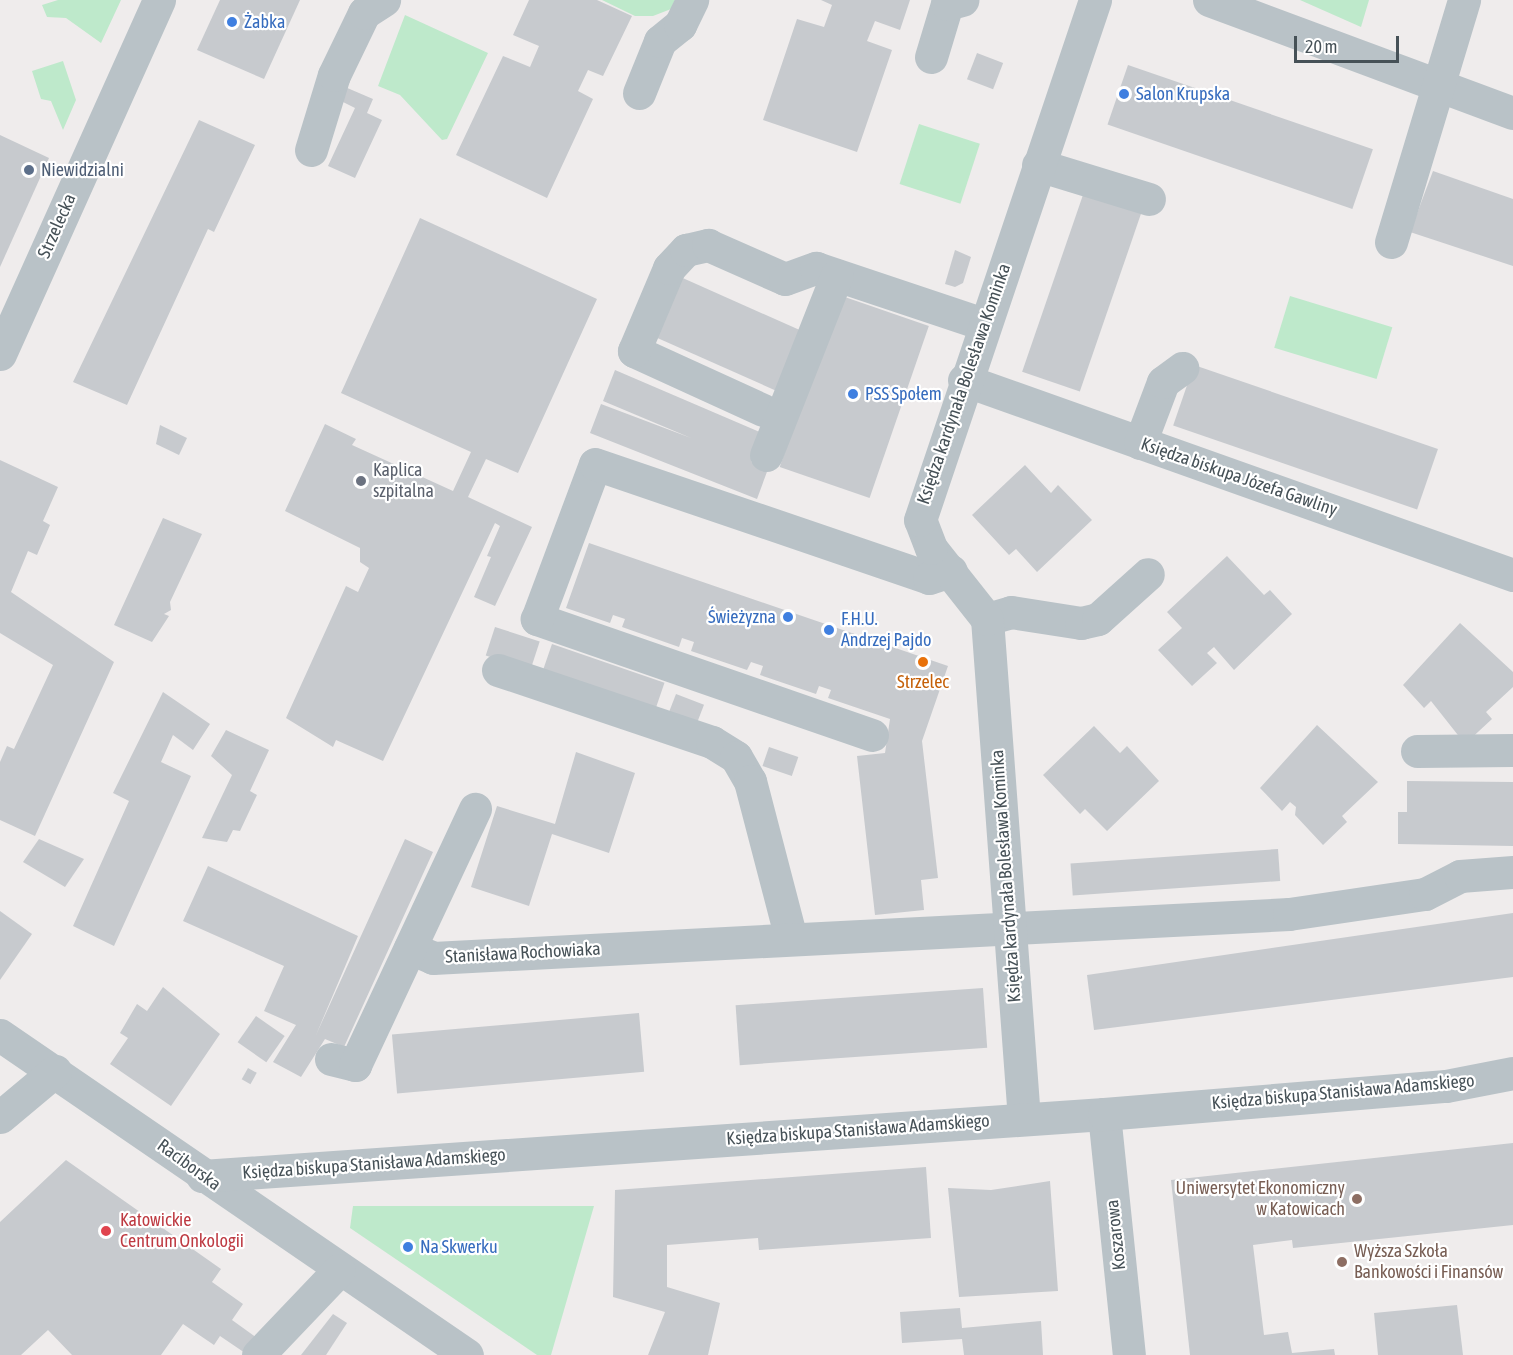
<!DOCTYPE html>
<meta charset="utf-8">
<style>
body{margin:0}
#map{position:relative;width:1513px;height:1355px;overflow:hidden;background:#efecec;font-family:"Asap Condensed",sans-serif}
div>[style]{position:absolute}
.green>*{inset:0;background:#bee9cb;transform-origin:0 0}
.building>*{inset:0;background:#c7cace;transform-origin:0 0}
.minor>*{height:33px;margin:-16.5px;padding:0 16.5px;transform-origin:16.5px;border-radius:16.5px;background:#b9c2c7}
.dots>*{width:16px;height:16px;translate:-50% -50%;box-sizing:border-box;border:3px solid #fff;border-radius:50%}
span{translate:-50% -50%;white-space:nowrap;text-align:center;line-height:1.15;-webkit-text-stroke:4.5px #fff;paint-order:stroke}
.shop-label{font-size:18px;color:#366cbe}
.left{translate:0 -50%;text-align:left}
.right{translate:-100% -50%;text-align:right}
.service-label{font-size:18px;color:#4e5e75}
.street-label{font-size:18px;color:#465157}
.worship-label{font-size:18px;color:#5b616d}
.food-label{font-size:18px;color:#c56008}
.education-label{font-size:18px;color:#785e54}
.health-label{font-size:18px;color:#be3a42}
.scale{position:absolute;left:1294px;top:36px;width:105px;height:27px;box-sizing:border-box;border:3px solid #465157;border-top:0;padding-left:8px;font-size:18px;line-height:21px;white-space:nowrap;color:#465157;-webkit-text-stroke:4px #fff;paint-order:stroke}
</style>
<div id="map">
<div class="green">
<div style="clip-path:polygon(58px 0,121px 0,101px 43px,66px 18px,47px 17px,42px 5px)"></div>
<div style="clip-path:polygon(602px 0,675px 0,671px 9px,653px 16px,635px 16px)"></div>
<div style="clip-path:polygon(1300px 0,1369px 0,1361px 27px)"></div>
<div style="clip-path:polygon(405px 15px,488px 53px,447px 139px,442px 140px,400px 95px,378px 86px)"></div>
<div style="clip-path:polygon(63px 61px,76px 100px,63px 130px,51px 101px,41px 99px,32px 71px)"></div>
<div style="left:919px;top:124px;width:64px;height:63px;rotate:18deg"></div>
<div style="left:1290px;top:296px;width:107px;height:54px;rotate:17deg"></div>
<div style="clip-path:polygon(353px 1206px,594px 1206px,551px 1355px,537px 1355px,350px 1228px)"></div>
</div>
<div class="building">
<div style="clip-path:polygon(220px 0,300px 0,264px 79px,197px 50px)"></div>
<div style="clip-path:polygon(529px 0,597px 0,632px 16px,603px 76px,588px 70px,578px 91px,593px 99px,547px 198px,456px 155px,503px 56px,530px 67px,539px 46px,513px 35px)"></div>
<div style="clip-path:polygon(821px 0,910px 0,900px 30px,875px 21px,867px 41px,892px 50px,857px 152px,763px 120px,797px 19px,824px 27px,832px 5px)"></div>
<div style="left:977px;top:53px;width:28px;height:28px;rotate:21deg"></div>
<div style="left:1128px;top:65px;width:259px;height:63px;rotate:19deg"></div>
<div style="clip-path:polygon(345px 87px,373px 99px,367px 113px,382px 120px,355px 178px,328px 166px,355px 108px,339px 100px)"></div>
<div style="clip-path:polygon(199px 120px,255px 145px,214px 232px,208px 229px,127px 405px,73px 382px)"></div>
<div style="clip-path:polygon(0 135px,49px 158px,0 267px)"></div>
<div style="clip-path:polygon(1433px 171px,1513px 199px,1513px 266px,1410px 232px)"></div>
<div style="left:1084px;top:192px;width:61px;height:190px;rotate:19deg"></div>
<div style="clip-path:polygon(420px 218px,597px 299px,518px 473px,486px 459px,468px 497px,532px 527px,495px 606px,474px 597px,491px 557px,487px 556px,500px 526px,495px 523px,383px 761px,336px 740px,333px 747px,286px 718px,346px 586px,358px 592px,369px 568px,360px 562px,360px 548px,285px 511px,325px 424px,356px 439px,352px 445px,453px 491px,471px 452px,341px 393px)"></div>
<div style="clip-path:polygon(955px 250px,971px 257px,963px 283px,955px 287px,945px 284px)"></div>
<div style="left:676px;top:275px;width:144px;height:65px;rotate:24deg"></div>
<div style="left:839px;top:295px;width:95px;height:182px;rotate:19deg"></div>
<div style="left:1194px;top:365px;width:258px;height:64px;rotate:19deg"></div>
<div style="clip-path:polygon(615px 370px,762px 433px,751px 462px,768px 469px,757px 499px,590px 433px,601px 404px,691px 438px,603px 401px)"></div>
<div style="clip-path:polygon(160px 425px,187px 438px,179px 455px,156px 444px)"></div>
<div style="clip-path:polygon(0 460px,58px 487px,43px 521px,50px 525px,37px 555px,28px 551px,11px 592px,114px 662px,35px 836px,0 820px,0 762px,7px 746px,14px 749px,53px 665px,0 633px)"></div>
<div style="clip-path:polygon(1025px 465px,1051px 493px,1058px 485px,1092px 520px,1037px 572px,1016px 549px,1009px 555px,972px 515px)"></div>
<div style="clip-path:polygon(163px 518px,202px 534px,170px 602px,171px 610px,164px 614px,169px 616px,152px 642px,114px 625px)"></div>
<div style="clip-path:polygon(589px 543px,948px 666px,922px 741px,938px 878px,921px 880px,924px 910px,875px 915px,857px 756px,885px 753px,890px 719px,828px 698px,831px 690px,819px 686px,816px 694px,760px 675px,763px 666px,751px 662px,747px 670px,691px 651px,694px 642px,682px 638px,679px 647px,622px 627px,625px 619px,613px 615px,610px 623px,566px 608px)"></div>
<div style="clip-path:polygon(1227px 556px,1264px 595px,1270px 590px,1292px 614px,1234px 670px,1214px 647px,1207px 653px,1217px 663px,1192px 686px,1158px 650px,1182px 628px,1167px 612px)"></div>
<div style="clip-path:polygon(1460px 623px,1513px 672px,1513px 687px,1486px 712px,1492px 719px,1465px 744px,1431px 701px,1424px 708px,1403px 685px)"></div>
<div style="left:495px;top:627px;width:47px;height:30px;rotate:18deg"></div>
<div style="left:552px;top:644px;width:119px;height:32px;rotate:19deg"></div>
<div style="clip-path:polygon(163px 692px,210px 724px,193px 750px,173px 735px,161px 762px,191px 776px,114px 946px,73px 926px,129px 801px,113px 793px)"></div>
<div style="left:676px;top:694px;width:30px;height:21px;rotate:21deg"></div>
<div style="clip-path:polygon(1317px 725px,1378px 782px,1342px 816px,1347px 822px,1323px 845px,1295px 815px,1296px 807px,1290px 802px,1282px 811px,1260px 788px)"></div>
<div style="clip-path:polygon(1094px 726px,1120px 753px,1127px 746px,1159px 781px,1107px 831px,1085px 809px,1080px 814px,1043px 775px)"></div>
<div style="clip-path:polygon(226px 730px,269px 750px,250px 791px,257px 795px,240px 831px,233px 830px,227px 842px,202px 838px,232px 775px,211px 756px)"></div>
<div style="left:769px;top:747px;width:31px;height:20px;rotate:19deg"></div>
<div style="clip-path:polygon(576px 752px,635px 773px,609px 853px,552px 834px,529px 906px,471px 887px,497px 806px,555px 824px)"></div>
<div style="clip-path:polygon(1407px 781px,1513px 782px,1513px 846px,1398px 844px,1398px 812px,1407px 812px)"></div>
<div style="clip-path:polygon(39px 839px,84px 859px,65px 887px,23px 862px)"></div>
<div style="clip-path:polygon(405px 839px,433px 852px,344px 1047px,325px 1039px,301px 1077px,273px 1062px,296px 1025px,264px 1011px,284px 966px,183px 921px,208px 866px,358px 936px,316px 1035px)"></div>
<div style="left:1278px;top:849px;width:32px;height:208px;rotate:86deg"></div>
<div style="clip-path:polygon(0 911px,32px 934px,0 980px)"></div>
<div style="clip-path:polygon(1513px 913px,1513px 977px,1094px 1030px,1087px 975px)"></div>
<div style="clip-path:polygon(163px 987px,220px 1034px,171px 1106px,110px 1064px,128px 1038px,120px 1033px,137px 1004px,147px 1011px)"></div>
<div style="left:983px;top:988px;width:60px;height:248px;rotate:86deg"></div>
<div style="left:639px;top:1013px;width:59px;height:248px;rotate:85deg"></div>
<div style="left:256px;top:1016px;width:35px;height:32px;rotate:35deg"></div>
<div style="left:248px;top:1068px;width:10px;height:13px;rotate:29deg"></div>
<div style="clip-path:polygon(1513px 1143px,1513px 1225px,1293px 1248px,1292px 1240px,1253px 1245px,1264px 1335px,1288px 1332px,1292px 1353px,1334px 1349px,1335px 1355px,1190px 1355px,1171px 1180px)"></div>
<div style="clip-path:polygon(66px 1160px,221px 1269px,212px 1282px,243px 1304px,232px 1320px,281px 1355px,248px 1355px,220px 1336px,214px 1345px,183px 1324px,161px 1355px,72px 1355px,48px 1330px,21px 1355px,0 1355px,0 1222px)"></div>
<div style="clip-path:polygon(926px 1167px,931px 1238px,759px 1250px,758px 1238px,667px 1245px,667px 1287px,720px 1303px,708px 1355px,648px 1355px,665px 1312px,613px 1297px,615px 1190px)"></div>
<div style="clip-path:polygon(1050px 1181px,1058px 1291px,959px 1297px,948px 1188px,991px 1190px)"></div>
<div style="clip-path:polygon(1457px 1305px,1463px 1355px,1378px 1355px,1374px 1313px)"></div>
<div style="clip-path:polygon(960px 1308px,962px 1328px,1041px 1321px,1043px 1355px,964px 1355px,962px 1339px,902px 1343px,900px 1312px)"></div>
<div style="clip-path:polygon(333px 1314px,347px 1323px,326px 1355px,301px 1355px)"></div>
</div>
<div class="minor">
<div style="left:1209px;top:0;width:324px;rotate:20.4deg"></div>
<div style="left:931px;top:57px;width:55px;rotate:-73.2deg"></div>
<div style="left:947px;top:4px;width:16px;rotate:-15deg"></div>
<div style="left:639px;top:93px;width:56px;rotate:-68deg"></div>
<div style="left:660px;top:41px;width:26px;rotate:-39deg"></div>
<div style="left:680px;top:25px;width:28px;rotate:-64deg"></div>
<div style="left:311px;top:150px;width:78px;rotate:-73deg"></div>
<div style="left:334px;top:75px;width:69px;rotate:-64.2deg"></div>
<div style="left:364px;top:13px;width:24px;rotate:-33deg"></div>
<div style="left:1038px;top:165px;width:116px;rotate:17deg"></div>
<div style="left:1391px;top:242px;width:253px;rotate:-73.2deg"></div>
<div style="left:0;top:354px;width:388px;rotate:-65.8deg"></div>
<div style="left:964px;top:380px;width:583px;rotate:19.55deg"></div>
<div style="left:763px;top:410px;width:142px;rotate:-155.4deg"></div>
<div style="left:634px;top:351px;width:90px;rotate:-67.1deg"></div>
<div style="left:669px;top:268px;width:25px;rotate:-47deg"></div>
<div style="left:686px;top:250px;width:23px;rotate:-13deg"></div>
<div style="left:708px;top:245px;width:84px;rotate:23.8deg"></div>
<div style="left:785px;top:279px;width:33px;rotate:-20deg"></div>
<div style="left:816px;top:268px;width:176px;rotate:18.5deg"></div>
<div style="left:1140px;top:443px;width:65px;rotate:-69.3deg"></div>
<div style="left:1163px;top:382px;width:24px;rotate:-36deg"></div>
<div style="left:766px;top:455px;width:193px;rotate:-68.5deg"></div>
<div style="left:987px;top:619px;width:25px;rotate:-16deg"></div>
<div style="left:1011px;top:612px;width:71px;rotate:8.9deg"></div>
<div style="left:1081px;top:623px;width:17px;rotate:-13deg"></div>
<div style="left:1098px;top:619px;width:67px;rotate:-42deg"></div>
<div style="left:498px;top:670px;width:226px;rotate:18.6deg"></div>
<div style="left:712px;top:742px;width:28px;rotate:32deg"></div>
<div style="left:736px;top:757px;width:28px;rotate:60deg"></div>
<div style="left:750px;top:781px;width:162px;rotate:75.4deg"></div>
<div style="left:872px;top:735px;width:355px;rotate:-160.9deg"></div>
<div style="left:537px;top:619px;width:165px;rotate:-69.5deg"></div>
<div style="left:595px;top:464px;width:353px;rotate:18.8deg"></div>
<div style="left:929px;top:578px;width:23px;rotate:-18deg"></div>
<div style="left:1417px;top:751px;width:96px;rotate:-0.6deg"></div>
<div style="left:410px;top:948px;width:25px;rotate:23deg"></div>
<div style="left:433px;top:958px;width:857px;rotate:-2.94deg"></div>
<div style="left:1289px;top:914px;width:137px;rotate:-8.4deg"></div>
<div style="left:1425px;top:894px;width:39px;rotate:-27deg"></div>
<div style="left:1460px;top:876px;width:53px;rotate:-4.3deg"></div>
<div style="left:0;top:1035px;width:566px;rotate:34.42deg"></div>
<div style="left:331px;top:1059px;width:25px;rotate:14deg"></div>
<div style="left:355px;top:1065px;width:283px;rotate:-64.9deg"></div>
<div style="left:1104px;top:1114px;width:242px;rotate:84.1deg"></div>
<div style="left:0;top:1117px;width:72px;rotate:-39.9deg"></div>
<div style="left:1024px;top:1119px;width:501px;rotate:-94.23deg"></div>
<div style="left:987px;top:619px;width:90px;rotate:-128.3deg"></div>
<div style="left:931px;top:548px;width:30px;rotate:-111deg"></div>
<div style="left:920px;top:520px;width:549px;rotate:-71.4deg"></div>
<div style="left:202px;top:1176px;width:904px;rotate:-3.93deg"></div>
<div style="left:1104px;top:1114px;width:343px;rotate:-4.7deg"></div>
<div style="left:1446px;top:1086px;width:68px;rotate:-11deg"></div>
<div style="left:258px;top:1355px;width:117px;rotate:-46.4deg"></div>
</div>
<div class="dots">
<div style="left:232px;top:22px;background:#3f7fe0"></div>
<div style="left:1124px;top:94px;background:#3f7fe0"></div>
<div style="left:29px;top:170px;background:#5c6f8a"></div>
<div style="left:853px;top:394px;background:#3f7fe0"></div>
<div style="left:361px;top:481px;background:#6b7280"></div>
<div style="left:788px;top:617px;background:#3f7fe0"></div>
<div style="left:829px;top:630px;background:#3f7fe0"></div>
<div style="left:923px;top:662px;background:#e8710a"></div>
<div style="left:1357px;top:1199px;background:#8d6e63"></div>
<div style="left:106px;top:1231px;background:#e0444e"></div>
<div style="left:408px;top:1247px;background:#3f7fe0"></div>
<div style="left:1342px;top:1262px;background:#8d6e63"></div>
</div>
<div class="shop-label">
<span class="left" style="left:244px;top:22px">Żabka</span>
<span class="left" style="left:1136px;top:94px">Salon Krupska</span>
<span class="left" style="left:865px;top:394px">PSS Społem</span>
<span class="right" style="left:776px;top:617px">Świeżyzna</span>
<span class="left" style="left:841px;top:630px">F.H.U.<br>Andrzej Pajdo</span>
<span class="left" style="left:420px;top:1247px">Na Skwerku</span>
</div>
<div class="service-label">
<span class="left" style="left:41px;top:170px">Niewidzialni</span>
</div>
<div class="street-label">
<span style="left:57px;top:226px;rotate:-66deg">Strzelecka</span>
<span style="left:964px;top:384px;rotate:-71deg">Księdza kardynała Bolesława Kominka</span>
<span style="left:1239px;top:477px;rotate:19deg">Księdza biskupa Józefa Gawliny</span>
<span style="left:1006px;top:876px;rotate:-94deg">Księdza kardynała Bolesława Kominka</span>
<span style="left:523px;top:953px;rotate:-3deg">Stanisława Rochowiaka</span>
<span style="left:1343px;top:1092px;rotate:-5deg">Księdza biskupa Stanisława Adamskiego</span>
<span style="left:858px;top:1130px;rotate:-4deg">Księdza biskupa Stanisława Adamskiego</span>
<span style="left:374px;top:1164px;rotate:-4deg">Księdza biskupa Stanisława Adamskiego</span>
<span style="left:189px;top:1165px;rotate:36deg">Raciborska</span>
<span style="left:1116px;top:1235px;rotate:-96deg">Koszarowa</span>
</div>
<div class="worship-label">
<span class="left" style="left:373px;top:481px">Kaplica<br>szpitalna</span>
</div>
<div class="food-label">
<span style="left:923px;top:682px">Strzelec</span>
</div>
<div class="education-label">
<span class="right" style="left:1345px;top:1199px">Uniwersytet Ekonomiczny<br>w Katowicach</span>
<span class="left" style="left:1354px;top:1262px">Wyższa Szkoła<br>Bankowości i Finansów</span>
</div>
<div class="health-label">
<span class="left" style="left:120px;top:1231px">Katowickie<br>Centrum Onkologii</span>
</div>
<div class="scale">20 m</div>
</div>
